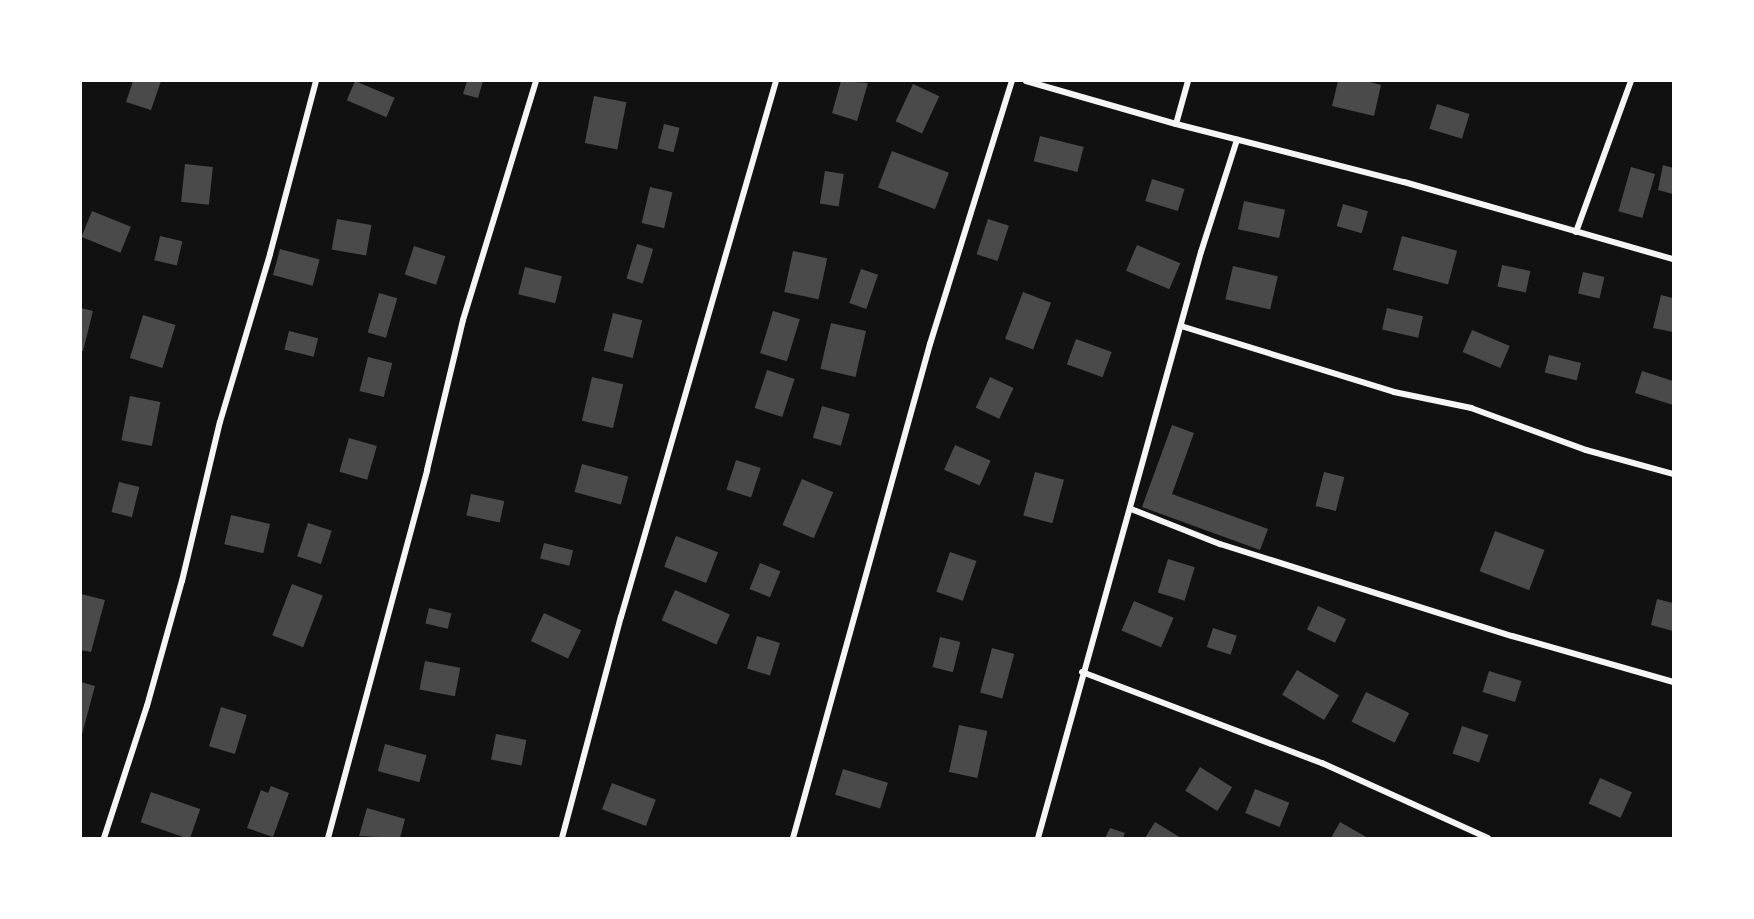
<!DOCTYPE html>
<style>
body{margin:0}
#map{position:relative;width:1754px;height:919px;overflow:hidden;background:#111;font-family:"Exo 2",sans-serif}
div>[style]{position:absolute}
.building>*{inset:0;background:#4a4a4a;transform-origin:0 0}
.minor>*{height:6px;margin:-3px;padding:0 3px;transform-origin:3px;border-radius:3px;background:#f5f5f5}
span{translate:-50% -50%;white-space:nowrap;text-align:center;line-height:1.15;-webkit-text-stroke:6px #fff;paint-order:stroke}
.frame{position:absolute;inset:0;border:82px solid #fff;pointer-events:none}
</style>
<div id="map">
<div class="building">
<div style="clip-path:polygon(133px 81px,161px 81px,151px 110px,126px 102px)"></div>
<div style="left:355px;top:81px;width:43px;height:21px;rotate:23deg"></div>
<div style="clip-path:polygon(467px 81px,483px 81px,478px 98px,463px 94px)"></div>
<div style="clip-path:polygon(841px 81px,868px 83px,857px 121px,832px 113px)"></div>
<div style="clip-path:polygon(1338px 81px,1366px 81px,1381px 85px,1374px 116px,1332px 106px)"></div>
<div style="left:913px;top:84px;width:29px;height:41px;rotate:25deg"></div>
<div style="left:594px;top:96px;width:33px;height:48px;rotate:11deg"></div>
<div style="left:1437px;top:104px;width:34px;height:26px;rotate:17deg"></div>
<div style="left:664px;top:124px;width:16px;height:25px;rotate:14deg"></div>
<div style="left:1040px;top:136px;width:45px;height:26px;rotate:14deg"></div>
<div style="left:892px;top:151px;width:61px;height:39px;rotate:21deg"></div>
<div style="left:185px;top:164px;width:28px;height:38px;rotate:6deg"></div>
<div style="clip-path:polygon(1663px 165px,1673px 168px,1673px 194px,1658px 190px)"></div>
<div style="left:1631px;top:167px;width:25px;height:46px;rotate:16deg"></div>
<div style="left:825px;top:171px;width:19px;height:33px;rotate:9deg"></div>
<div style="left:1152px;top:179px;width:34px;height:23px;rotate:17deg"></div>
<div style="left:650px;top:187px;width:23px;height:37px;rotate:13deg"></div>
<div style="left:1244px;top:201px;width:42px;height:29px;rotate:12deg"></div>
<div style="left:1343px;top:204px;width:26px;height:23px;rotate:16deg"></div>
<div style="left:92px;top:211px;width:42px;height:28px;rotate:22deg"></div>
<div style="left:337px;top:219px;width:35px;height:31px;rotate:10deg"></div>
<div style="left:988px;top:219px;width:22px;height:37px;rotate:18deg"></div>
<div style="left:160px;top:236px;width:23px;height:25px;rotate:13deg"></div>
<div style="left:1402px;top:236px;width:57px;height:35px;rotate:15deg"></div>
<div style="left:637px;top:244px;width:17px;height:36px;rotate:17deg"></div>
<div style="left:1137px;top:245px;width:47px;height:28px;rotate:23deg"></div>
<div style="left:414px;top:246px;width:33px;height:30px;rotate:18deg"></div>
<div style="left:280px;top:249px;width:41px;height:27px;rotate:15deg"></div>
<div style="left:793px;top:251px;width:35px;height:42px;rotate:12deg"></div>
<div style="left:1502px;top:265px;width:29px;height:22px;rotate:12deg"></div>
<div style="left:1233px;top:266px;width:46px;height:34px;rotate:13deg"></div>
<div style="left:525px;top:267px;width:38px;height:28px;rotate:14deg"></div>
<div style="left:861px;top:269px;width:18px;height:36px;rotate:19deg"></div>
<div style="left:1583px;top:272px;width:22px;height:22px;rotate:13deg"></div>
<div style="left:1023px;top:292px;width:30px;height:50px;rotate:21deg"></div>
<div style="left:379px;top:293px;width:19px;height:41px;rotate:16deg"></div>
<div style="clip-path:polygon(1661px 295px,1673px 298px,1673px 332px,1653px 328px)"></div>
<div style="clip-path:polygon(81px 308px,93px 311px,83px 351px,81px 351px)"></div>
<div style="left:1387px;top:308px;width:37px;height:22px;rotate:13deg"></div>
<div style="left:773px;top:311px;width:28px;height:44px;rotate:17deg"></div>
<div style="left:613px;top:313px;width:30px;height:39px;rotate:14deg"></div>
<div style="left:143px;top:315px;width:34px;height:45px;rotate:17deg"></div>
<div style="left:831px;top:323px;width:36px;height:47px;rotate:13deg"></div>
<div style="left:1472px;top:330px;width:41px;height:24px;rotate:23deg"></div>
<div style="left:289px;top:331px;width:30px;height:19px;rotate:14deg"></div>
<div style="left:1076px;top:339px;width:38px;height:27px;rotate:20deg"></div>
<div style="left:1549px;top:355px;width:33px;height:18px;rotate:14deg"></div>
<div style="left:368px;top:357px;width:25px;height:35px;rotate:14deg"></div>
<div style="left:767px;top:370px;width:29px;height:40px;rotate:18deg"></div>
<div style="clip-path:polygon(1642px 371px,1673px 381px,1673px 405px,1635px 393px)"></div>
<div style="left:592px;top:377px;width:32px;height:45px;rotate:13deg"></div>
<div style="left:990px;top:377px;width:26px;height:34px;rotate:25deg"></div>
<div style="left:130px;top:396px;width:31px;height:45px;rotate:11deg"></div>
<div style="left:822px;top:406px;width:29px;height:33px;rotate:16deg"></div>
<div style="clip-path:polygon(1172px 425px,1194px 433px,1172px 494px,1268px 529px,1260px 550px,1142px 507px)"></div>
<div style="left:349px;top:438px;width:29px;height:35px;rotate:16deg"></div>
<div style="left:955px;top:445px;width:39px;height:27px;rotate:24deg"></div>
<div style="left:736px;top:460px;width:26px;height:31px;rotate:18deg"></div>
<div style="left:582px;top:464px;width:48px;height:29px;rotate:15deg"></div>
<div style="left:1035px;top:472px;width:30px;height:45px;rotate:15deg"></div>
<div style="left:1324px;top:472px;width:21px;height:35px;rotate:14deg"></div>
<div style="left:802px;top:479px;width:34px;height:50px;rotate:23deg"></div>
<div style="left:119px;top:482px;width:21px;height:31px;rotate:14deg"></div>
<div style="left:471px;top:494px;width:34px;height:22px;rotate:12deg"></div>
<div style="left:231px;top:515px;width:40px;height:30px;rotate:13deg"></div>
<div style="left:308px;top:523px;width:25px;height:35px;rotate:18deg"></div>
<div style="left:1495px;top:531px;width:53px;height:43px;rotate:21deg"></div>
<div style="left:676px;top:536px;width:45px;height:33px;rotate:21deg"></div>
<div style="left:544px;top:543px;width:30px;height:16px;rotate:14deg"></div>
<div style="left:950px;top:552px;width:28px;height:42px;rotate:19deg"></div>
<div style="left:1168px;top:559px;width:28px;height:35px;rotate:17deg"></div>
<div style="left:760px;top:563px;width:22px;height:28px;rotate:22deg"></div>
<div style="left:292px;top:584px;width:33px;height:55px;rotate:21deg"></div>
<div style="left:675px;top:590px;width:60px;height:33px;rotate:24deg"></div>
<div style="clip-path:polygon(81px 594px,105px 600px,91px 652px,81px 650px)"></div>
<div style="clip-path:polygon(1657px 599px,1673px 603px,1673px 631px,1651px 625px)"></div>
<div style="left:1134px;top:601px;width:43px;height:32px;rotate:23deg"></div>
<div style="left:1318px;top:606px;width:31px;height:26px;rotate:25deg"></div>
<div style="left:429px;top:608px;width:23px;height:16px;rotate:13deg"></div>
<div style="left:544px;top:613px;width:41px;height:31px;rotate:25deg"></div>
<div style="left:1213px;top:628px;width:25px;height:20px;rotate:18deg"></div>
<div style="left:757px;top:636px;width:24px;height:34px;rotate:17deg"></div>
<div style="left:940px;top:637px;width:21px;height:31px;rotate:14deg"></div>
<div style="left:992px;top:648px;width:23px;height:46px;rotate:15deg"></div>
<div style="left:425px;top:661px;width:36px;height:29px;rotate:11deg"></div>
<div style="left:1297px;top:670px;width:49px;height:29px;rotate:31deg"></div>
<div style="left:1489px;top:671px;width:34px;height:22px;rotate:17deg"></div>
<div style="clip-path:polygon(81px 682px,95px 686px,82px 734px,81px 734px)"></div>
<div style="left:1366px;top:692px;width:48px;height:33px;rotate:26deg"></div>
<div style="left:221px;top:707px;width:27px;height:41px;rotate:17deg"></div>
<div style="left:959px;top:725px;width:29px;height:48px;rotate:12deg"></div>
<div style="left:1462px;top:726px;width:28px;height:29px;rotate:19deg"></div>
<div style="left:496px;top:734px;width:31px;height:26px;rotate:11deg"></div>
<div style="left:385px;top:744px;width:43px;height:28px;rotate:15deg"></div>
<div style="left:1200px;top:767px;width:38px;height:28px;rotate:32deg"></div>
<div style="left:843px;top:769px;width:47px;height:27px;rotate:17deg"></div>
<div style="left:1600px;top:778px;width:35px;height:28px;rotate:24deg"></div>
<div style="left:612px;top:783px;width:47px;height:28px;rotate:21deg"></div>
<div style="clip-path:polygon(271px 786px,289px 793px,273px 837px,247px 828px,261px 790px,268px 793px)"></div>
<div style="left:1255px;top:789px;width:37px;height:26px;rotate:22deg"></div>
<div style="left:151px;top:792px;width:52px;height:32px;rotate:19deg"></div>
<div style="clip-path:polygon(367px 808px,405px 819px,400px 838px,359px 836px)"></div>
<div style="clip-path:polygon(1155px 822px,1181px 838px,1145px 838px)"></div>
<div style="clip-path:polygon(1340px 822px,1368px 838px,1331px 838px)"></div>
<div style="clip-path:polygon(1110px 828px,1125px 833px,1123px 838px,1105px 838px)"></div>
</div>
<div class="minor">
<div style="left:1026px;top:81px;width:156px;rotate:16deg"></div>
<div style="left:1176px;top:124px;width:235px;rotate:14.3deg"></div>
<div style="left:1404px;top:182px;width:280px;rotate:16deg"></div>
<div style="left:1176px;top:124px;width:45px;rotate:-74.4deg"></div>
<div style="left:1576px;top:232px;width:161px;rotate:-70deg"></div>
<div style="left:1181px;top:326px;width:223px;rotate:17.2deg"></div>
<div style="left:1394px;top:392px;width:79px;rotate:11.7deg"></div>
<div style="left:1471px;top:408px;width:122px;rotate:20.1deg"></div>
<div style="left:1586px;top:450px;width:90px;rotate:15.4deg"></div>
<div style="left:1131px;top:509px;width:96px;rotate:21.5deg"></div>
<div style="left:1220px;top:544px;width:306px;rotate:17.5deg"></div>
<div style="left:1512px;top:636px;width:167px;rotate:15.9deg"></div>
<div style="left:1082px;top:672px;width:257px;rotate:20.8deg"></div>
<div style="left:1322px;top:763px;width:182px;rotate:24.3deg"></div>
<div style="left:104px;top:838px;width:139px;rotate:-72deg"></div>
<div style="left:147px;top:706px;width:130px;rotate:-74.4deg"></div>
<div style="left:182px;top:581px;width:163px;rotate:-76.6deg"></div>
<div style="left:220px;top:422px;width:175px;rotate:-73.4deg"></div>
<div style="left:270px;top:254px;width:179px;rotate:-75.1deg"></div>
<div style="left:328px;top:838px;width:381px;rotate:-74.9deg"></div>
<div style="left:427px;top:470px;width:154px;rotate:-76.5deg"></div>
<div style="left:463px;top:320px;width:250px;rotate:-73deg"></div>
<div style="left:562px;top:838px;width:229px;rotate:-75.1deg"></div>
<div style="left:621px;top:617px;width:558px;rotate:-73.87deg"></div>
<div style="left:793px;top:838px;width:513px;rotate:-74.5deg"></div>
<div style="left:930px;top:344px;width:275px;rotate:-72.7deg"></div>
<div style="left:1038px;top:838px;width:608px;rotate:-74.46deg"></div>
<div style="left:1201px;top:252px;width:118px;rotate:-72.2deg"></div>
</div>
<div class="frame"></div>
</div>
